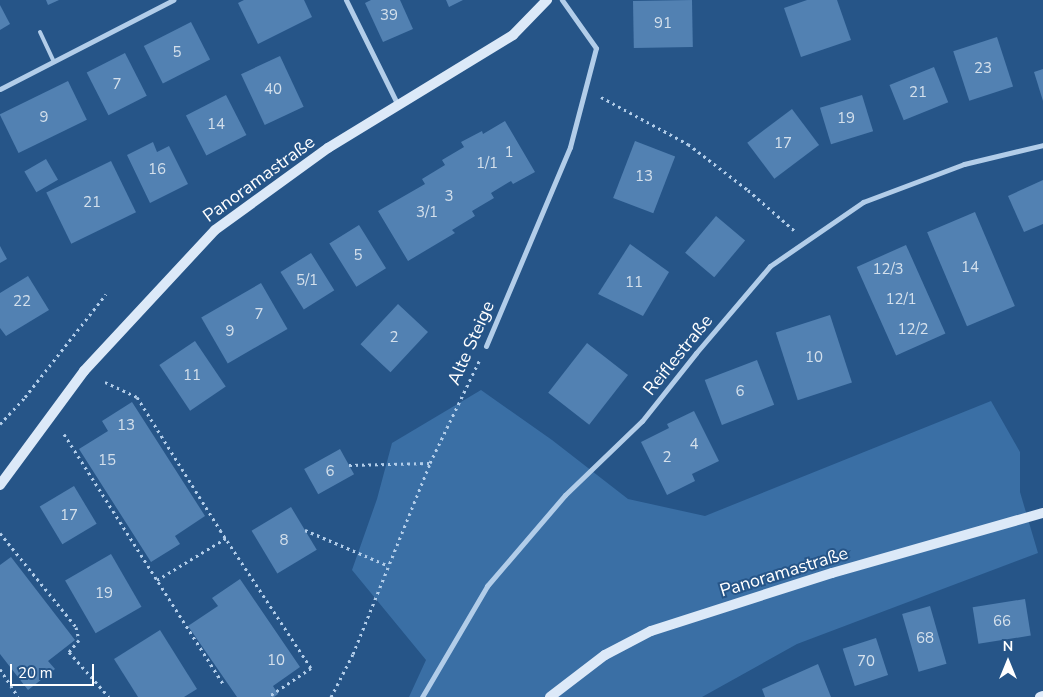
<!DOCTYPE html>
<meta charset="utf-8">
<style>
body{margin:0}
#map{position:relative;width:1043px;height:697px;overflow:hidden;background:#265588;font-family:"Nunito Sans",sans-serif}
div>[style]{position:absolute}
.green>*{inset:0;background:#3a6fa5}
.building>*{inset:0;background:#5281b2;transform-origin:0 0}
.path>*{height:3px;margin-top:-1.5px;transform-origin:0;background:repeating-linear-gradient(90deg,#b2cde9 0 2.5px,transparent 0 6.5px)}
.lane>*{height:4px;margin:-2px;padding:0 2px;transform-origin:2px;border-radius:2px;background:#b2cde9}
.street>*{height:5px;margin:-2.5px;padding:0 2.5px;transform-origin:2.5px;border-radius:2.5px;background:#b2cde9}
.secondary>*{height:10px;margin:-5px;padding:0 5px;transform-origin:5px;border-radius:5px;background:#dce9f8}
span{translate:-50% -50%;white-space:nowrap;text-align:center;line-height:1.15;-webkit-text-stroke:4px #265588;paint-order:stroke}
.number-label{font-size:15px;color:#d4e0ec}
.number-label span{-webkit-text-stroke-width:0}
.street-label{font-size:18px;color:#fff}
.north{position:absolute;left:983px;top:637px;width:50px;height:50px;-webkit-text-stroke:4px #265588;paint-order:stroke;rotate:0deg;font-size:14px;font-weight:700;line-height:20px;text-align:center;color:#fff}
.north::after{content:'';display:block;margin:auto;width:18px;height:22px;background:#fff;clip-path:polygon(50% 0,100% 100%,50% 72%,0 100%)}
.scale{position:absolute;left:10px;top:664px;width:84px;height:22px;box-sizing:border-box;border:2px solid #fff;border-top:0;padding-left:6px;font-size:15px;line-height:18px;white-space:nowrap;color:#fff;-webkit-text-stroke:4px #265588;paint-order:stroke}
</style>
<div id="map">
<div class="green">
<div style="clip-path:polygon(481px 390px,552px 440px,628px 499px,705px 516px,991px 401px,1020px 452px,1020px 492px,1038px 553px,797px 644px,702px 697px,409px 697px,426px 660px,352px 570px,377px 499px,392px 443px)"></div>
</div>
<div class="building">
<div style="clip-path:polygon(46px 0,59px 0,48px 5px)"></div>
<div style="clip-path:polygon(244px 0,304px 0,312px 17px,258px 44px,238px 3px)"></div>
<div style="clip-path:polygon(371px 0,400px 0,413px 29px,383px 42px,365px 3px)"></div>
<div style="clip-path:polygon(446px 0,463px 0,449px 7px)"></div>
<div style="left:692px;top:0;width:47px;height:59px;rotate:89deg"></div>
<div style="clip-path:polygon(807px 0,837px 0,851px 40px,801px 57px,784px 8px)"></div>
<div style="clip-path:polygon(0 5px,10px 24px,0 30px)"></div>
<div style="left:191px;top:22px;width:42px;height:53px;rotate:63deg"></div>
<div style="left:997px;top:37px;width:52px;height:46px;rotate:72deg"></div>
<div style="left:125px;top:53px;width:48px;height:43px;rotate:63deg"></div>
<div style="left:280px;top:56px;width:56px;height:43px;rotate:65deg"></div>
<div style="left:934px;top:67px;width:38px;height:48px;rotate:68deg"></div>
<div style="clip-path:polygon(1043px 69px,1043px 101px,1034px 72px)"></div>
<div style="left:68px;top:81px;width:43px;height:76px;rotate:64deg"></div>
<div style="left:226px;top:95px;width:45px;height:45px;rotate:63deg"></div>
<div style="left:862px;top:95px;width:38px;height:44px;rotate:73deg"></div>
<div style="left:792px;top:109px;width:45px;height:56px;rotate:53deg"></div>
<div style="clip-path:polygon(505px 121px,535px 172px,513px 184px,511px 181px,491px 193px,494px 198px,472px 211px,475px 216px,452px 230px,455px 233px,408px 261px,378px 211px,425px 184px,422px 179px,445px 165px,442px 160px,464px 147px,461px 142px,482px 131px,483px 134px)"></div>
<div style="left:635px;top:141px;width:43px;height:61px;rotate:21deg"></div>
<div style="clip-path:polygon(153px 142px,157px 152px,169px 146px,188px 184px,150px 203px,127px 155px)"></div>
<div style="left:46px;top:159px;width:24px;height:25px;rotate:60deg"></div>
<div style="left:111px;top:161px;width:57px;height:72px;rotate:64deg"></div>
<div style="clip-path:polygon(1043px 180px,1043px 224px,1024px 232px,1008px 196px)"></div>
<div style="left:975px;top:212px;width:102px;height:52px;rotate:67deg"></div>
<div style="left:716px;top:216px;width:38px;height:48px;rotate:40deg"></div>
<div style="left:359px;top:225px;width:51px;height:35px;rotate:58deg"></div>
<div style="clip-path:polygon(630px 244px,669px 272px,643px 316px,598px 294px)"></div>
<div style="left:906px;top:245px;width:97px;height:54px;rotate:66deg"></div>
<div style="clip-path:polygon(0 246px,7px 259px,0 263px)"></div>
<div style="left:311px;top:253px;width:44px;height:36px;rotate:58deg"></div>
<div style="clip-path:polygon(28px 276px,49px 310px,6px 336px,0 328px,0 293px)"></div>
<div style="left:261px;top:283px;width:53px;height:69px;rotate:60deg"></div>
<div style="left:398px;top:304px;width:41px;height:55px;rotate:43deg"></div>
<div style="left:830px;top:315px;width:71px;height:57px;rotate:72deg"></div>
<div style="left:195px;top:341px;width:55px;height:43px;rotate:56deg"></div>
<div style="left:587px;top:343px;width:52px;height:63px;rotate:38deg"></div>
<div style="left:757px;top:360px;width:48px;height:56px;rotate:69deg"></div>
<div style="clip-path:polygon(132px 402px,205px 516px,175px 536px,180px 544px,151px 562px,79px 449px,108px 431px,102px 421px)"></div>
<div style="clip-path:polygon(694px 411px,719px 461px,692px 474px,695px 481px,667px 495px,641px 442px,669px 428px,667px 424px)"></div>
<div style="left:340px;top:449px;width:29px;height:41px;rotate:61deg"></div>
<div style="left:74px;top:486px;width:44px;height:40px;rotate:59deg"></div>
<div style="left:291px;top:507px;width:50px;height:46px;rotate:59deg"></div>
<div style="left:111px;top:554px;width:61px;height:53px;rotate:60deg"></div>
<div style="clip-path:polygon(11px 557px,75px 640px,48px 661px,55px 669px,28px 690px,0 654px,0 565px)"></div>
<div style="clip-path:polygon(240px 579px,300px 667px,273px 686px,278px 694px,274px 697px,237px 697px,188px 626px,218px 606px,212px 598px)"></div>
<div style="left:1025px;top:599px;width:37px;height:53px;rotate:81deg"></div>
<div style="left:930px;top:606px;width:60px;height:29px;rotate:74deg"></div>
<div style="clip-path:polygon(160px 630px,197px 689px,184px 697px,138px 697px,114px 659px)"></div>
<div style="left:876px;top:638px;width:39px;height:35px;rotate:72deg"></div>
<div style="clip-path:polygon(818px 664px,831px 697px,765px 697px,762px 689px)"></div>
</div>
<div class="path">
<div style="left:601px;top:97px;width:99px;rotate:28.4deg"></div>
<div style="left:688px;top:144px;width:76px;rotate:37.5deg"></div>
<div style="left:748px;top:190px;width:62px;rotate:41.1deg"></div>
<div style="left:105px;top:382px;width:35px;rotate:25deg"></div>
<div style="left:137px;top:397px;width:157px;rotate:58deg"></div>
<div style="left:220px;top:530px;width:165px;rotate:56.6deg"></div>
<div style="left:311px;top:668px;width:52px;rotate:146deg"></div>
<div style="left:0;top:424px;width:37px;rotate:-47deg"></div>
<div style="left:25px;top:397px;width:131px;rotate:-51.8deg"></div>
<div style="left:64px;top:434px;width:298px;rotate:57.5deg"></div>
<div style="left:349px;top:465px;width:81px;rotate:-1.4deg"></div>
<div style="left:305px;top:530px;width:91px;rotate:23.2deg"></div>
<div style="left:0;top:533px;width:121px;rotate:51deg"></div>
<div style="left:76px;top:627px;width:13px;rotate:77deg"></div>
<div style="left:79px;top:640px;width:16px;rotate:130deg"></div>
<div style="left:69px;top:652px;width:60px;rotate:48.4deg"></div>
<div style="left:157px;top:580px;width:81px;rotate:-31.3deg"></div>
<div style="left:0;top:669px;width:33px;rotate:57deg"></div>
<div style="left:331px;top:697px;width:48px;rotate:-62.9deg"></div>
<div style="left:353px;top:654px;width:206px;rotate:-68deg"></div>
<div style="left:430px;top:463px;width:115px;rotate:-64.3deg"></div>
</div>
<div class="lane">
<div style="left:40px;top:32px;width:33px;rotate:65deg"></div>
</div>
<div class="street">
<div style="left:346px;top:0;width:117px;rotate:63.7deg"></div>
<div style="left:0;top:89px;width:195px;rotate:-27.2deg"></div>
<div style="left:486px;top:346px;width:216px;rotate:-67.1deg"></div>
<div style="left:570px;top:147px;width:102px;rotate:-75.3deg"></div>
<div style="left:596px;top:48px;width:59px;rotate:-125.3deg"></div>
<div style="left:422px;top:697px;width:129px;rotate:-59.6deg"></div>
<div style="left:487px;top:586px;width:120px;rotate:-49.4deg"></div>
<div style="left:565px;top:495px;width:107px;rotate:-43.9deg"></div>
<div style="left:642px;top:421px;width:87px;rotate:-51.5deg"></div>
<div style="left:696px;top:353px;width:114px;rotate:-49.6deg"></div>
<div style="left:770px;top:266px;width:113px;rotate:-34.5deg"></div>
<div style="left:863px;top:202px;width:108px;rotate:-20.6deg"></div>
<div style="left:964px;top:164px;width:81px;rotate:-13.5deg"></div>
</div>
<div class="secondary">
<div style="left:0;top:485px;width:142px;rotate:-53.6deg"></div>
<div style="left:84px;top:371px;width:192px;rotate:-47.1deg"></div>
<div style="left:215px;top:230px;width:140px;rotate:-36deg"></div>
<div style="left:328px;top:148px;width:217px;rotate:-31.4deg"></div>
<div style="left:513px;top:35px;width:49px;rotate:-45.8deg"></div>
<div style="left:550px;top:697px;width:69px;rotate:-37.4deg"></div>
<div style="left:605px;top:655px;width:52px;rotate:-27.6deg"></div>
<div style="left:651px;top:631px;width:190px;rotate:-17.8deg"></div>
<div style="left:832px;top:573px;width:219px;rotate:-15.9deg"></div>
<div style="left:1040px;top:697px;width:3px;rotate:-18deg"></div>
</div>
<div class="number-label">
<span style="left:389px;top:16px">39</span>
<span style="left:663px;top:24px">91</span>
<span style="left:177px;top:53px">5</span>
<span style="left:983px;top:69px">23</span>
<span style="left:117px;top:85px">7</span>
<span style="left:273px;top:90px">40</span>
<span style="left:918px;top:93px">21</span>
<span style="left:44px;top:118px">9</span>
<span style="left:846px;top:119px">19</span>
<span style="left:216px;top:125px">14</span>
<span style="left:783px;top:144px">17</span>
<span style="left:509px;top:153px">1</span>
<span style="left:487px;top:164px">1/1</span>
<span style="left:157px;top:170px">16</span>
<span style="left:644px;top:177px">13</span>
<span style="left:449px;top:197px">3</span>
<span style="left:92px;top:203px">21</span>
<span style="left:427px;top:213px">3/1</span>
<span style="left:358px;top:256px">5</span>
<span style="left:970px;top:268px">14</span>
<span style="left:888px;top:270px">12/3</span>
<span style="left:307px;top:281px">5/1</span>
<span style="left:634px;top:283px">11</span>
<span style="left:901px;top:300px">12/1</span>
<span style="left:22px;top:302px">22</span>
<span style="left:259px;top:315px">7</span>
<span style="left:913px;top:330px">12/2</span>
<span style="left:230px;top:332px">9</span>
<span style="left:394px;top:338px">2</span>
<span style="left:814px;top:358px">10</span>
<span style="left:192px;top:376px">11</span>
<span style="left:740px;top:392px">6</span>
<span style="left:126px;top:426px">13</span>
<span style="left:694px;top:445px">4</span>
<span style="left:667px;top:458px">2</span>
<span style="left:107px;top:461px">15</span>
<span style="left:330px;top:472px">6</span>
<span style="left:69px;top:516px">17</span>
<span style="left:284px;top:541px">8</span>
<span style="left:104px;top:594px">19</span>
<span style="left:1002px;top:622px">66</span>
<span style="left:925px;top:639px">68</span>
<span style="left:276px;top:661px">10</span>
<span style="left:866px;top:662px">70</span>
</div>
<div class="street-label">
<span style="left:259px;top:179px;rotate:-36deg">Panoramastraße</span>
<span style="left:471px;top:343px;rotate:-66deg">Alte Steige</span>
<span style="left:678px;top:355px;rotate:-51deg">Reiflestraße</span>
<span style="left:784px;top:572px;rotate:-17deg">Panoramastraße</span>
</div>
<div class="north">N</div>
<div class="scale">20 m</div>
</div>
